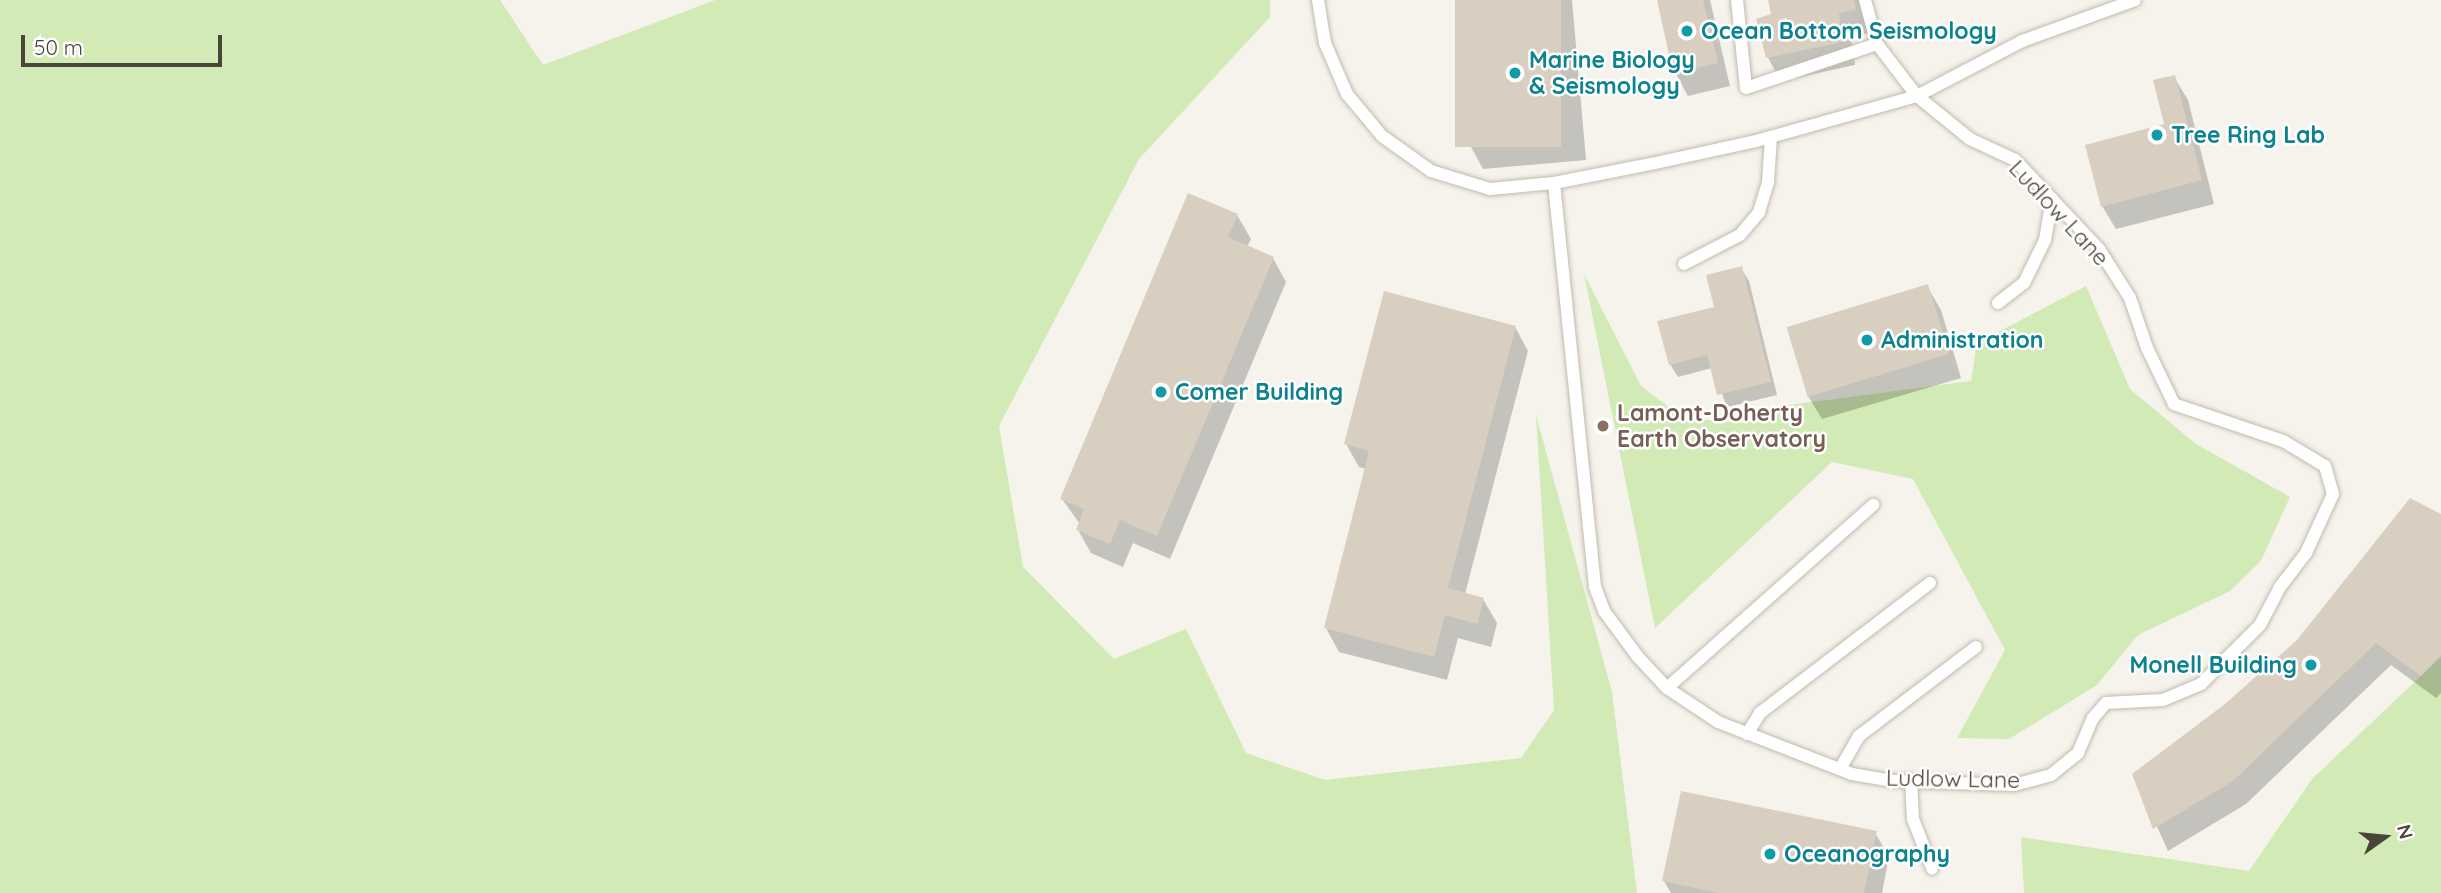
<!DOCTYPE html>
<style>
body{margin:0}
#map{position:relative;width:2441px;height:893px;overflow:hidden;background:#f6f3ec;font-family:Quicksand,sans-serif}
div>[style]{position:absolute}
.green>*{inset:0;background:#d2eab5}
.shadow>*{inset:0;background:#0003}
.building>*{inset:0;background:#d8cfc1;transform-origin:0 0}
.roads{filter:drop-shadow(0 0 2px #c2bbae) drop-shadow(0 0 2px #c2bbae)}
.lane>*{height:12px;margin:-6px;padding:0 6px;transform-origin:6px;border-radius:6px;background:#fff}
.dots>*{width:19px;height:19px;translate:-50% -50%;box-sizing:border-box;border:4px solid #fff;border-radius:50%}
span{translate:-50% -50%;white-space:nowrap;text-align:center;line-height:1.15;-webkit-text-stroke:5px #fff;paint-order:stroke}
.culture-label{font-size:23px;color:#0d838f;font-weight:700}
.left{translate:0 -50%;text-align:left}
.right{translate:-100% -50%;text-align:right}
.street-label{font-size:23px;color:#4b4439}
.education-label{font-size:23px;color:#785e54;font-weight:700}
.north{position:absolute;left:2350px;top:802px;width:70px;height:70px;-webkit-text-stroke:5px #fff;paint-order:stroke;rotate:75deg;font-size:19px;font-weight:700;line-height:28px;text-align:center;color:#4b4439}
.north::after{content:'';display:block;margin:auto;width:24px;height:32px;background:#4b4439;clip-path:polygon(50% 0,100% 100%,50% 72%,0 100%)}
.scale{position:absolute;left:21px;top:35px;width:201px;height:32px;box-sizing:border-box;border:4px solid #4b4439;border-top:0;padding-left:9px;font-size:21px;line-height:24px;white-space:nowrap;color:#4b4439;-webkit-text-stroke:5px #fff;paint-order:stroke}
</style>
<div id="map">
<div class="green">
<div style="clip-path:polygon(0 0,500px 0,543px 65px,715px 0,1270px 0,1270px 17px,1139px 159px,999px 426px,1023px 567px,1114px 659px,1186px 629px,1246px 753px,1325px 780px,1521px 758px,1554px 710px,1536px 415px,1612px 692px,1637px 893px,0 893px)"></div>
<div style="clip-path:polygon(1584px 274px,1641px 386px,1683px 418px,1744px 423px,1789px 405px,1971px 381px,1977px 343px,2086px 286px,2130px 389px,2196px 444px,2290px 497px,2261px 561px,2230px 591px,2138px 635px,2097px 685px,2009px 739px,1957px 738px,2005px 650px,1913px 479px,1832px 462px,1655px 628px)"></div>
<div style="clip-path:polygon(2441px 657px,2441px 893px,2024px 893px,2021px 837px,2249px 871px,2312px 779px)"></div>
</div>
<div class="shadow">
<div style="clip-path:polygon(1457px 0,1572px 0,1586px 160px,1483px 169px,1470px 145px)"></div>
<div style="clip-path:polygon(1659px 0,1710px 0,1730px 86px,1688px 96px,1675px 72px)"></div>
<div style="clip-path:polygon(1770px 0,1861px 0,1869px 33px,1851px 37px,1855px 65px,1781px 81px,1768px 58px,1758px 20px,1773px 16px)"></div>
<div style="clip-path:polygon(2174px 77px,2188px 100px,2214px 204px,2116px 229px,2102px 206px,2166px 126px)"></div>
<div style="clip-path:polygon(1237px 215px,1251px 239px,1247px 247px,1273px 258px,1286px 282px,1170px 559px,1133px 543px,1123px 567px,1091px 553px,1078px 530px,1080px 524px,1062px 499px)"></div>
<div style="clip-path:polygon(1741px 268px,1749px 281px,1777px 395px,1727px 407px,1712px 368px,1678px 377px,1670px 364px,1716px 308px)"></div>
<div style="clip-path:polygon(1927px 286px,1941px 310px,1961px 378px,1822px 419px,1808px 396px,1788px 328px)"></div>
<div style="clip-path:polygon(1515px 327px,1528px 351px,1465px 594px,1483px 599px,1497px 623px,1491px 647px,1458px 638px,1447px 680px,1339px 652px,1326px 628px,1366px 469px,1359px 467px,1346px 444px)"></div>
<div style="clip-path:polygon(2441px 516px,2441px 693px,2436px 698px,2391px 665px,2246px 804px,2168px 851px,2134px 775px,2226px 706px)"></div>
<div style="clip-path:polygon(1875px 833px,1889px 856px,1882px 893px,1671px 893px,1664px 881px)"></div>
</div>
<div class="building">
<div style="left:1455px;top:0;width:106px;height:147px"></div>
<div style="clip-path:polygon(1657px 0,1703px 0,1718px 63px,1673px 73px)"></div>
<div style="clip-path:polygon(1768px 0,1854px 0,1856px 10px,1839px 13px,1842px 42px,1766px 58px,1756px 19px,1771px 14px)"></div>
<div style="clip-path:polygon(2175px 75px,2202px 180px,2101px 207px,2085px 145px,2164px 124px,2153px 80px)"></div>
<div style="clip-path:polygon(1188px 193px,1238px 214px,1228px 237px,1274px 257px,1157px 536px,1120px 520px,1110px 544px,1076px 530px,1084px 509px,1060px 499px)"></div>
<div style="clip-path:polygon(1742px 266px,1771px 382px,1717px 395px,1707px 355px,1669px 365px,1657px 321px,1714px 307px,1706px 275px)"></div>
<div style="left:1928px;top:284px;width:73px;height:148px;rotate:73deg"></div>
<div style="clip-path:polygon(1384px 291px,1516px 326px,1448px 588px,1484px 598px,1477px 624px,1445px 615px,1434px 657px,1324px 628px,1369px 451px,1344px 444px)"></div>
<div style="clip-path:polygon(2410px 498px,2441px 514px,2441px 655px,2421px 676px,2376px 643px,2233px 781px,2153px 829px,2132px 774px,2225px 704px,2297px 640px)"></div>
<div style="clip-path:polygon(1681px 791px,1877px 831px,1864px 893px,1719px 893px,1662px 881px)"></div>
</div>
<div class="roads">
<div class="lane">
<div style="left:1318px;top:0;width:44px;rotate:80.8deg"></div>
<div style="left:1325px;top:43px;width:56px;rotate:66.7deg"></div>
<div style="left:1347px;top:94px;width:55px;rotate:50.2deg"></div>
<div style="left:1382px;top:136px;width:60px;rotate:35.5deg"></div>
<div style="left:1431px;top:171px;width:62px;rotate:17deg"></div>
<div style="left:1490px;top:189px;width:64px;rotate:-5.4deg"></div>
<div style="left:1554px;top:183px;width:99px;rotate:-11.1deg"></div>
<div style="left:1651px;top:164px;width:107px;rotate:-12.4deg"></div>
<div style="left:1756px;top:141px;width:167px;rotate:-15.6deg"></div>
<div style="left:1917px;top:96px;width:66px;rotate:-127.6deg"></div>
<div style="left:1877px;top:44px;width:46px;rotate:-105.3deg"></div>
<div style="left:1737px;top:0;width:88px;rotate:84.2deg"></div>
<div style="left:1746px;top:88px;width:138px;rotate:-18.6deg"></div>
<div style="left:1554px;top:183px;width:406px;rotate:84.2deg"></div>
<div style="left:1595px;top:587px;width:26px;rotate:69deg"></div>
<div style="left:1604px;top:611px;width:57px;rotate:53.5deg"></div>
<div style="left:1638px;top:657px;width:42px;rotate:46.9deg"></div>
<div style="left:1667px;top:688px;width:61px;rotate:33.7deg"></div>
<div style="left:1718px;top:722px;width:144px;rotate:21.2deg"></div>
<div style="left:1852px;top:774px;width:42px;rotate:9.7deg"></div>
<div style="left:1893px;top:781px;width:121px;rotate:1.9deg"></div>
<div style="left:2014px;top:785px;width:38px;rotate:-15deg"></div>
<div style="left:2051px;top:775px;width:35px;rotate:-39deg"></div>
<div style="left:2078px;top:753px;width:38px;rotate:-67deg"></div>
<div style="left:2093px;top:718px;width:20px;rotate:-49deg"></div>
<div style="left:2106px;top:703px;width:57px;rotate:-3deg"></div>
<div style="left:2163px;top:700px;width:41px;rotate:-22.8deg"></div>
<div style="left:2201px;top:684px;width:83px;rotate:-45deg"></div>
<div style="left:2260px;top:625px;width:43px;rotate:-62.2deg"></div>
<div style="left:2280px;top:587px;width:43px;rotate:-52.6deg"></div>
<div style="left:2306px;top:553px;width:65px;rotate:-65.4deg"></div>
<div style="left:2333px;top:494px;width:29px;rotate:-106deg"></div>
<div style="left:2325px;top:466px;width:49px;rotate:-149.2deg"></div>
<div style="left:2283px;top:441px;width:115px;rotate:-161.3deg"></div>
<div style="left:2174px;top:404px;width:62px;rotate:-115.7deg"></div>
<div style="left:2147px;top:348px;width:53px;rotate:-108.8deg"></div>
<div style="left:2130px;top:298px;width:58px;rotate:-122.3deg"></div>
<div style="left:2099px;top:249px;width:122px;rotate:-133.3deg"></div>
<div style="left:2015px;top:160px;width:50px;rotate:-155deg"></div>
<div style="left:1970px;top:139px;width:68px;rotate:-140.9deg"></div>
<div style="left:1917px;top:96px;width:119px;rotate:-27.6deg"></div>
<div style="left:2022px;top:41px;width:120px;rotate:-19.9deg"></div>
<div style="left:1684px;top:264px;width:63px;rotate:-27.4deg"></div>
<div style="left:1740px;top:235px;width:30px;rotate:-50deg"></div>
<div style="left:1759px;top:212px;width:30px;rotate:-73deg"></div>
<div style="left:1768px;top:183px;width:46px;rotate:-86.3deg"></div>
<div style="left:1998px;top:303px;width:33px;rotate:-38deg"></div>
<div style="left:2024px;top:283px;width:48px;rotate:-64deg"></div>
<div style="left:2045px;top:240px;width:42px;rotate:-80.3deg"></div>
<div style="left:1667px;top:688px;width:276px;rotate:-41.6deg"></div>
<div style="left:1747px;top:734px;width:25px;rotate:-58deg"></div>
<div style="left:1760px;top:713px;width:214px;rotate:-37.4deg"></div>
<div style="left:1840px;top:769px;width:38px;rotate:-60deg"></div>
<div style="left:1859px;top:736px;width:147px;rotate:-37.3deg"></div>
<div style="left:1911px;top:780px;width:39px;rotate:87deg"></div>
<div style="left:1913px;top:819px;width:53px;rotate:68.8deg"></div>
</div>
</div>
<div class="dots">
<div style="left:1687px;top:31px;background:#0f9aa8"></div>
<div style="left:1515px;top:73px;background:#0f9aa8"></div>
<div style="left:2157px;top:135px;background:#0f9aa8"></div>
<div style="left:1867px;top:340px;background:#0f9aa8"></div>
<div style="left:1161px;top:392px;background:#0f9aa8"></div>
<div style="left:1603px;top:426px;background:#8d6e63"></div>
<div style="left:2311px;top:665px;background:#0f9aa8"></div>
<div style="left:1770px;top:854px;background:#0f9aa8"></div>
</div>
<div class="culture-label">
<span class="left" style="left:1701px;top:31px">Ocean Bottom Seismology</span>
<span class="left" style="left:1529px;top:73px">Marine Biology<br>&amp; Seismology</span>
<span class="left" style="left:2171px;top:135px">Tree Ring Lab</span>
<span class="left" style="left:1881px;top:340px">Administration</span>
<span class="left" style="left:1175px;top:392px">Comer Building</span>
<span class="right" style="left:2297px;top:665px">Monell Building</span>
<span class="left" style="left:1784px;top:854px">Oceanography</span>
</div>
<div class="street-label">
<span style="left:2059px;top:213px;rotate:47deg">Ludlow Lane</span>
<span style="left:1953px;top:779px;rotate:1deg">Ludlow Lane</span>
</div>
<div class="education-label">
<span class="left" style="left:1617px;top:426px">Lamont-Doherty<br>Earth Observatory</span>
</div>
<div class="north">N</div>
<div class="scale">50 m</div>
</div>
